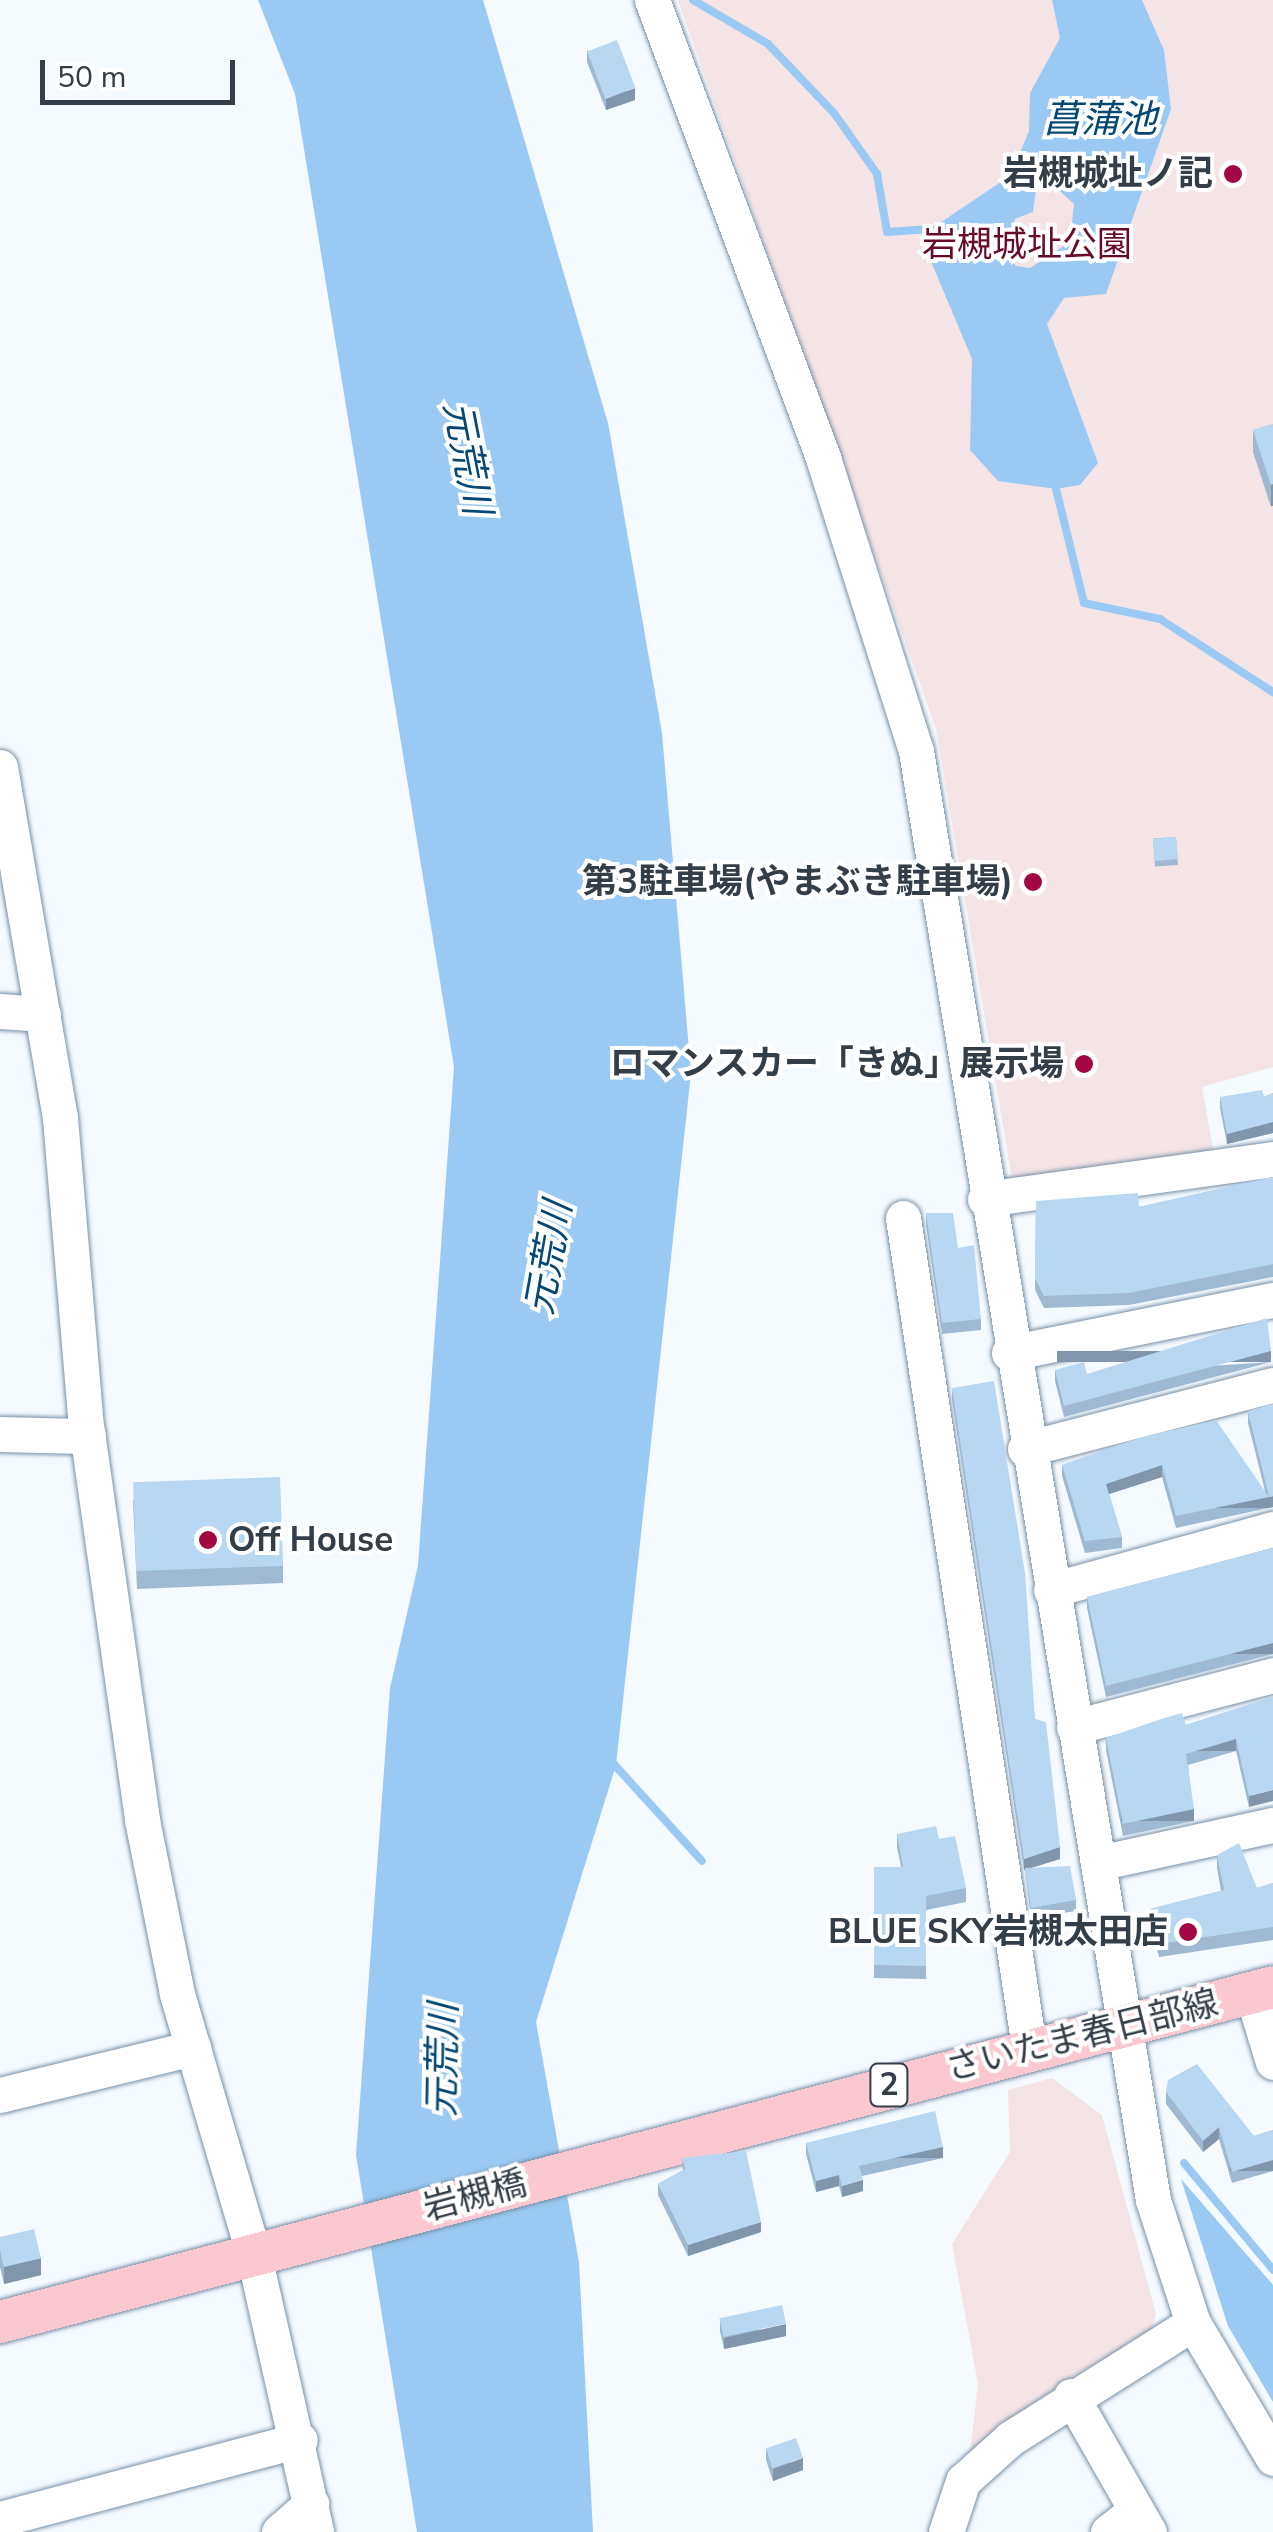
<!DOCTYPE html>
<meta charset="utf-8">
<style>
body{margin:0}
#map{position:relative;width:1273px;height:2532px;overflow:hidden;background:#f5faff;font-family:"Nunito Sans","Noto Sans JP",sans-serif}
div>[style]{position:absolute}
.green>*{inset:0;background:#f5e4e6}
.water>*{inset:0;background:#9acaf3}
.stream>*{height:8px;margin:-4px;padding:0 4px;transform-origin:4px;border-radius:4px;background:#9acaf3}
.roads{filter:drop-shadow(0 0 2px #7890a6) drop-shadow(0 0 2px #7890a6)}
.minor>*{height:35px;margin:-17.5px;padding:0 17.5px;transform-origin:17.5px;border-radius:17.5px;background:#fff}
.major>*{height:42px;margin:-21px;padding:0 21px;transform-origin:21px;border-radius:21px;background:#fbc8d1}
.wall>*{inset:0;background:#9eb9d1;transform-origin:0 0}
.shaded-wall>*{inset:0;background:#8196aa;transform-origin:0 0}
.building>*{inset:0;background:#b8d7f3;transform-origin:0 0}
.dots>*{width:28px;height:28px;translate:-50% -50%;box-sizing:border-box;border:5px solid #fff;border-radius:50%}
span{translate:-50% -50%;white-space:nowrap;text-align:center;line-height:1.15;-webkit-text-stroke:8px #fff;paint-order:stroke}
.shield-label span{padding:2px 8px;background:#fff;border:2px solid;border-radius:8px;-webkit-text-stroke-width:0}
.shield-label{font-size:32px;color:#343e48;font-weight:700}
.poi-label{font-size:35px;color:#343e48;font-weight:700}
.right{translate:-100% -50%;text-align:right}
.left{translate:0 -50%;text-align:left}
.park-label{font-size:35px;color:#690a2a}
.street-label{font-size:35px;color:#343e48}
.water-label{font-size:38px;color:#044873;font-style:italic}
.scale{position:absolute;left:40px;top:60px;width:195px;height:45px;box-sizing:border-box;border:5px solid #343e48;border-top:0;padding-left:12px;font-size:30px;line-height:35px;white-space:nowrap;color:#343e48;-webkit-text-stroke:8px #fff;paint-order:stroke}
</style>
<div id="map">
<div class="green">
<div style="clip-path:polygon(678px 0,1273px 0,1273px 1067px,1202px 1087px,1215px 1160px,1013px 1185px,936px 729px)"></div>
<div style="clip-path:polygon(1052px 2078px,1102px 2115px,1156px 2314px,1149px 2337px,1074px 2375px,969px 2462px,978px 2384px,952px 2244px,1010px 2152px,1008px 2090px)"></div>
</div>
<div class="water">
<div style="clip-path:polygon(258px 0,483px 0,608px 423px,662px 733px,691px 1073px,616px 1765px,536px 2022px,579px 2262px,593px 2532px,417px 2532px,356px 2155px,390px 1688px,418px 1565px,454px 1067px,295px 94px)"></div>
<div style="clip-path:polygon(evenodd,1052px 0,1142px 0,1164px 50px,1171px 109px,1106px 294px,1064px 298px,1047px 324px,1098px 463px,1080px 485px,1056px 489px,998px 481px,970px 450px,972px 359px,927px 252px,931px 229px,1011px 175px,1029px 131px,1030px 93px,1060px 38px,1052px 0,1052px 184px,1074px 204px,1070px 242px,1030px 268px,1016px 266px,1004px 249px,1015px 219px,1033px 212px,1036px 189px,1052px 184px)"></div>
<div style="clip-path:polygon(1181px 2179px,1273px 2285px,1273px 2402px,1228px 2326px)"></div>
</div>
<div class="stream">
<div style="left:693px;top:0;width:87px;rotate:30.4deg"></div>
<div style="left:768px;top:44px;width:95px;rotate:46.3deg"></div>
<div style="left:834px;top:113px;width:75px;rotate:54.8deg"></div>
<div style="left:877px;top:174px;width:59px;rotate:80.2deg"></div>
<div style="left:887px;top:232px;width:44px;rotate:-3.9deg"></div>
<div style="left:1056px;top:489px;width:117px;rotate:76.2deg"></div>
<div style="left:1084px;top:603px;width:78px;rotate:11.9deg"></div>
<div style="left:1160px;top:619px;width:135px;rotate:32.9deg"></div>
<div style="left:611px;top:1761px;width:135px;rotate:47.7deg"></div>
<div style="left:1184px;top:2163px;width:139px;rotate:50.2deg"></div>
</div>
<div class="roads">
<div class="minor">
<div style="left:652px;top:0;width:489px;rotate:69.5deg"></div>
<div style="left:823px;top:458px;width:307px;rotate:72.4deg"></div>
<div style="left:916px;top:751px;width:1468px;rotate:80.71deg"></div>
<div style="left:1153px;top:2200px;width:129px;rotate:72deg"></div>
<div style="left:1193px;top:2323px;width:157px;rotate:59.3deg"></div>
<div style="left:0;top:767px;width:356px;rotate:80.3deg"></div>
<div style="left:60px;top:1118px;width:308px;rotate:85.2deg"></div>
<div style="left:86px;top:1425px;width:399px;rotate:81.9deg"></div>
<div style="left:142px;top:1820px;width:177px;rotate:78.6deg"></div>
<div style="left:177px;top:1994px;width:273px;rotate:73.6deg"></div>
<div style="left:254px;top:2256px;width:283px;rotate:77.3deg"></div>
<div style="left:0;top:1011px;width:43px;rotate:4deg"></div>
<div style="left:985px;top:1199px;width:291px;rotate:-7.9deg"></div>
<div style="left:903px;top:1218px;width:839px;rotate:81.36deg"></div>
<div style="left:1009px;top:1353px;width:269px;rotate:-11.4deg"></div>
<div style="left:0;top:1434px;width:88px;rotate:1.3deg"></div>
<div style="left:1025px;top:1449px;width:256px;rotate:-14.5deg"></div>
<div style="left:1051px;top:1590px;width:230px;rotate:-15.4deg"></div>
<div style="left:1074px;top:1727px;width:206px;rotate:-14.6deg"></div>
<div style="left:1098px;top:1863px;width:179px;rotate:-12.3deg"></div>
<div style="left:1252px;top:1993px;width:72px;rotate:73.1deg"></div>
<div style="left:0;top:2095px;width:199px;rotate:-13.7deg"></div>
<div style="left:1071px;top:2396px;width:157px;rotate:60.2deg"></div>
<div style="left:0;top:2519px;width:310px;rotate:-14.8deg"></div>
<div style="left:279px;top:2532px;width:43px;rotate:-41.2deg"></div>
<div style="left:946px;top:2532px;width:54px;rotate:-71.6deg"></div>
<div style="left:963px;top:2481px;width:64px;rotate:-41.9deg"></div>
<div style="left:1011px;top:2438px;width:215px;rotate:-32.3deg"></div>
<div style="left:1108px;top:2532px;width:34px;rotate:-38deg"></div>
</div>
<div class="major">
<div style="left:0;top:2322px;width:1316px;rotate:-14.74deg"></div>
</div>
</div>
<div class="wall">
<div style="clip-path:polygon(587px 50px,635px 100px,606px 110px,587px 62px)"></div>
<div style="clip-path:polygon(1273px 424px,1271px 507px,1253px 452px,1253px 430px)"></div>
<div style="left:1176px;top:837px;width:28px;height:23px;rotate:86deg"></div>
<div style="clip-path:polygon(1273px 1093px,1273px 1133px,1227px 1144px,1220px 1108px,1220px 1097px,1264px 1097px)"></div>
<div style="clip-path:polygon(1273px 1177px,1273px 1277px,1129px 1305px,1044px 1308px,1035px 1290px,1036px 1201px,1139px 1207px)"></div>
<div style="clip-path:polygon(926px 1213px,958px 1248px,981px 1319px,981px 1330px,942px 1334px,926px 1225px)"></div>
<div style="clip-path:polygon(1271px 1362px,1064px 1417px,1055px 1381px,1055px 1370px,1087px 1374px)"></div>
<div style="clip-path:polygon(952px 1388px,1035px 1719px,1060px 1859px,1031px 1868px,1076px 1900px,1076px 1911px,1031px 1918px,1025px 1870px,1024px 1870px,952px 1400px)"></div>
<div style="clip-path:polygon(1248px 1411px,1273px 1507px,1176px 1528px,1162px 1477px,1109px 1494px,1122px 1537px,1122px 1548px,1085px 1553px,1062px 1476px,1062px 1465px,1139px 1438px,1265px 1491px,1248px 1423px)"></div>
<div style="clip-path:polygon(133px 1500px,283px 1566px,283px 1583px,137px 1589px)"></div>
<div style="clip-path:polygon(1273px 1548px,1273px 1654px,1106px 1697px,1087px 1608px,1087px 1597px)"></div>
<div style="clip-path:polygon(1273px 1697px,1249px 1807px,1236px 1751px,1188px 1765px,1194px 1821px,1123px 1836px,1106px 1750px,1106px 1738px,1186px 1725px)"></div>
<div style="clip-path:polygon(897px 1834px,939px 1839px,966px 1888px,966px 1902px,926px 1910px,926px 1979px,874px 1978px,874px 1867px,901px 1867px,897px 1847px)"></div>
<div style="clip-path:polygon(1217px 1855px,1257px 1888px,1273px 1883px,1273px 1940px,1159px 1957px,1150px 1922px,1150px 1909px,1221px 1891px,1217px 1868px)"></div>
<div style="clip-path:polygon(1166px 2092px,1254px 2136px,1273px 2130px,1273px 2171px,1232px 2183px,1219px 2139px,1203px 2152px,1166px 2104px)"></div>
<div style="clip-path:polygon(806px 2143px,943px 2158px,862px 2176px,863px 2191px,842px 2197px,839px 2186px,816px 2192px,806px 2154px)"></div>
<div style="clip-path:polygon(682px 2158px,761px 2232px,688px 2256px,658px 2195px,658px 2184px,683px 2170px)"></div>
<div style="clip-path:polygon(0 2237px,41px 2275px,4px 2284px,0 2267px)"></div>
<div style="clip-path:polygon(720px 2320px,786px 2336px,724px 2349px,720px 2331px)"></div>
<div style="clip-path:polygon(766px 2449px,803px 2470px,773px 2481px,766px 2460px)"></div>
</div>
<div class="shaded-wall">
<div style="clip-path:polygon(635px 88px,635px 100px,606px 110px,606px 99px)"></div>
<div style="left:1273px;top:484px;width:22px;height:2px;rotate:90deg"></div>
<div style="clip-path:polygon(1273px 1122px,1273px 1133px,1227px 1144px,1227px 1134px)"></div>
<div style="left:1271px;top:1351px;width:11px;height:214px;rotate:90deg"></div>
<div style="clip-path:polygon(1162px 1465px,1162px 1477px,1106px 1495px,1106px 1484px)"></div>
<div style="clip-path:polygon(1273px 1496px,1273px 1507px,1269px 1508px,1269px 1497px)"></div>
<div style="left:1269px;top:1497px;width:11px;height:95px;rotate:90deg"></div>
<div style="left:1273px;top:1643px;width:11px;height:172px;rotate:90deg"></div>
<div style="left:1236px;top:1739px;width:12px;height:52px;rotate:90deg"></div>
<div style="clip-path:polygon(1273px 1790px,1273px 1801px,1249px 1807px,1249px 1796px)"></div>
<div style="left:1194px;top:1809px;width:12px;height:73px;rotate:90deg"></div>
<div style="clip-path:polygon(1060px 1847px,1060px 1859px,1024px 1870px,1024px 1859px)"></div>
<div style="clip-path:polygon(1219px 2127px,1219px 2139px,1203px 2152px,1203px 2141px)"></div>
<div style="left:943px;top:2147px;width:11px;height:86px;rotate:90deg"></div>
<div style="left:1273px;top:2160px;width:11px;height:43px;rotate:90deg"></div>
<div style="clip-path:polygon(839px 2175px,839px 2186px,816px 2192px,816px 2181px)"></div>
<div style="clip-path:polygon(863px 2180px,863px 2191px,842px 2197px,842px 2186px)"></div>
<div style="clip-path:polygon(761px 2222px,761px 2232px,688px 2256px,688px 2245px)"></div>
<div style="clip-path:polygon(41px 2258px,41px 2275px,4px 2284px,4px 2267px)"></div>
<div style="clip-path:polygon(786px 2324px,786px 2336px,724px 2349px,724px 2338px)"></div>
<div style="clip-path:polygon(803px 2458px,803px 2470px,773px 2481px,773px 2469px)"></div>
</div>
<div class="building">
<div style="left:617px;top:40px;width:51px;height:32px;rotate:69deg"></div>
<div style="clip-path:polygon(1273px 424px,1273px 484px,1271px 485px,1253px 430px)"></div>
<div style="left:1176px;top:837px;width:22px;height:23px;rotate:85deg"></div>
<div style="clip-path:polygon(1262px 1090px,1264px 1097px,1273px 1093px,1273px 1122px,1227px 1134px,1220px 1097px)"></div>
<div style="clip-path:polygon(1273px 1177px,1273px 1264px,1129px 1293px,1044px 1296px,1035px 1278px,1036px 1201px,1138px 1193px,1139px 1207px)"></div>
<div style="clip-path:polygon(926px 1213px,953px 1213px,958px 1248px,974px 1245px,981px 1319px,942px 1323px)"></div>
<div style="clip-path:polygon(1267px 1318px,1271px 1351px,1064px 1406px,1055px 1370px,1084px 1362px,1087px 1374px)"></div>
<div style="clip-path:polygon(994px 1381px,1025px 1573px,1035px 1719px,1046px 1722px,1060px 1847px,1024px 1859px,952px 1388px)"></div>
<div style="clip-path:polygon(1273px 1404px,1273px 1496px,1269px 1497px,1248px 1411px)"></div>
<div style="clip-path:polygon(1216px 1420px,1269px 1497px,1176px 1516px,1162px 1465px,1106px 1484px,1122px 1537px,1085px 1541px,1062px 1465px,1139px 1438px)"></div>
<div style="left:280px;top:1477px;width:89px;height:147px;rotate:88deg"></div>
<div style="clip-path:polygon(1273px 1548px,1273px 1643px,1106px 1686px,1087px 1597px)"></div>
<div style="clip-path:polygon(1273px 1697px,1273px 1790px,1249px 1796px,1236px 1739px,1186px 1754px,1194px 1809px,1123px 1824px,1106px 1738px,1161px 1719px,1182px 1713px,1186px 1725px)"></div>
<div style="clip-path:polygon(936px 1826px,939px 1839px,955px 1836px,966px 1888px,926px 1896px,926px 1966px,874px 1965px,874px 1867px,903px 1867px,897px 1834px)"></div>
<div style="clip-path:polygon(1239px 1843px,1257px 1888px,1273px 1883px,1273px 1927px,1159px 1944px,1150px 1909px,1224px 1890px,1217px 1855px)"></div>
<div style="clip-path:polygon(1070px 1866px,1076px 1900px,1031px 1908px,1025px 1868px)"></div>
<div style="clip-path:polygon(1197px 2064px,1254px 2136px,1273px 2130px,1273px 2160px,1232px 2172px,1219px 2127px,1203px 2141px,1166px 2092px,1168px 2080px)"></div>
<div style="clip-path:polygon(935px 2111px,943px 2147px,859px 2166px,863px 2180px,842px 2186px,839px 2175px,816px 2181px,806px 2143px)"></div>
<div style="clip-path:polygon(746px 2151px,761px 2222px,688px 2245px,658px 2184px,685px 2169px,682px 2158px)"></div>
<div style="clip-path:polygon(34px 2229px,41px 2258px,4px 2267px,0 2250px,0 2237px)"></div>
<div style="left:782px;top:2305px;width:19px;height:64px;rotate:78deg"></div>
<div style="left:796px;top:2438px;width:21px;height:32px;rotate:71deg"></div>
</div>
<div class="dots">
<div style="left:1233px;top:174px;background:#a20643"></div>
<div style="left:1033px;top:882px;background:#a20643"></div>
<div style="left:1084px;top:1064px;background:#a20643"></div>
<div style="left:208px;top:1540px;background:#a20643"></div>
<div style="left:1188px;top:1932px;background:#a20643"></div>
</div>
<div class="shield-label">
<span style="left:889px;top:2085px">2</span>
</div>
<div class="poi-label">
<span class="right" style="left:1213px;top:174px">岩槻城址ノ記</span>
<span class="right" style="left:1013px;top:882px">第3駐車場(やまぶき駐車場)</span>
<span class="right" style="left:1064px;top:1064px">ロマンスカー「きぬ」展示場</span>
<span class="left" style="left:228px;top:1540px">Off House</span>
<span class="right" style="left:1168px;top:1932px">BLUE SKY岩槻太田店</span>
</div>
<div class="park-label">
<span style="left:1027px;top:245px">岩槻城址公園</span>
</div>
<div class="street-label">
<span style="left:1082px;top:2036px;rotate:-14deg">さいたま春日部線</span>
<span style="left:475px;top:2196px;rotate:-15deg">岩槻橋</span>
</div>
<div class="water-label">
<span style="left:1100px;top:120px">菖蒲池</span>
<span style="left:467px;top:458px;rotate:79deg">元荒川</span>
<span style="left:549px;top:1258px;rotate:-80deg">元荒川</span>
<span style="left:443px;top:2060px;rotate:-89deg">元荒川</span>
</div>
<div class="scale">50 m</div>
</div>
